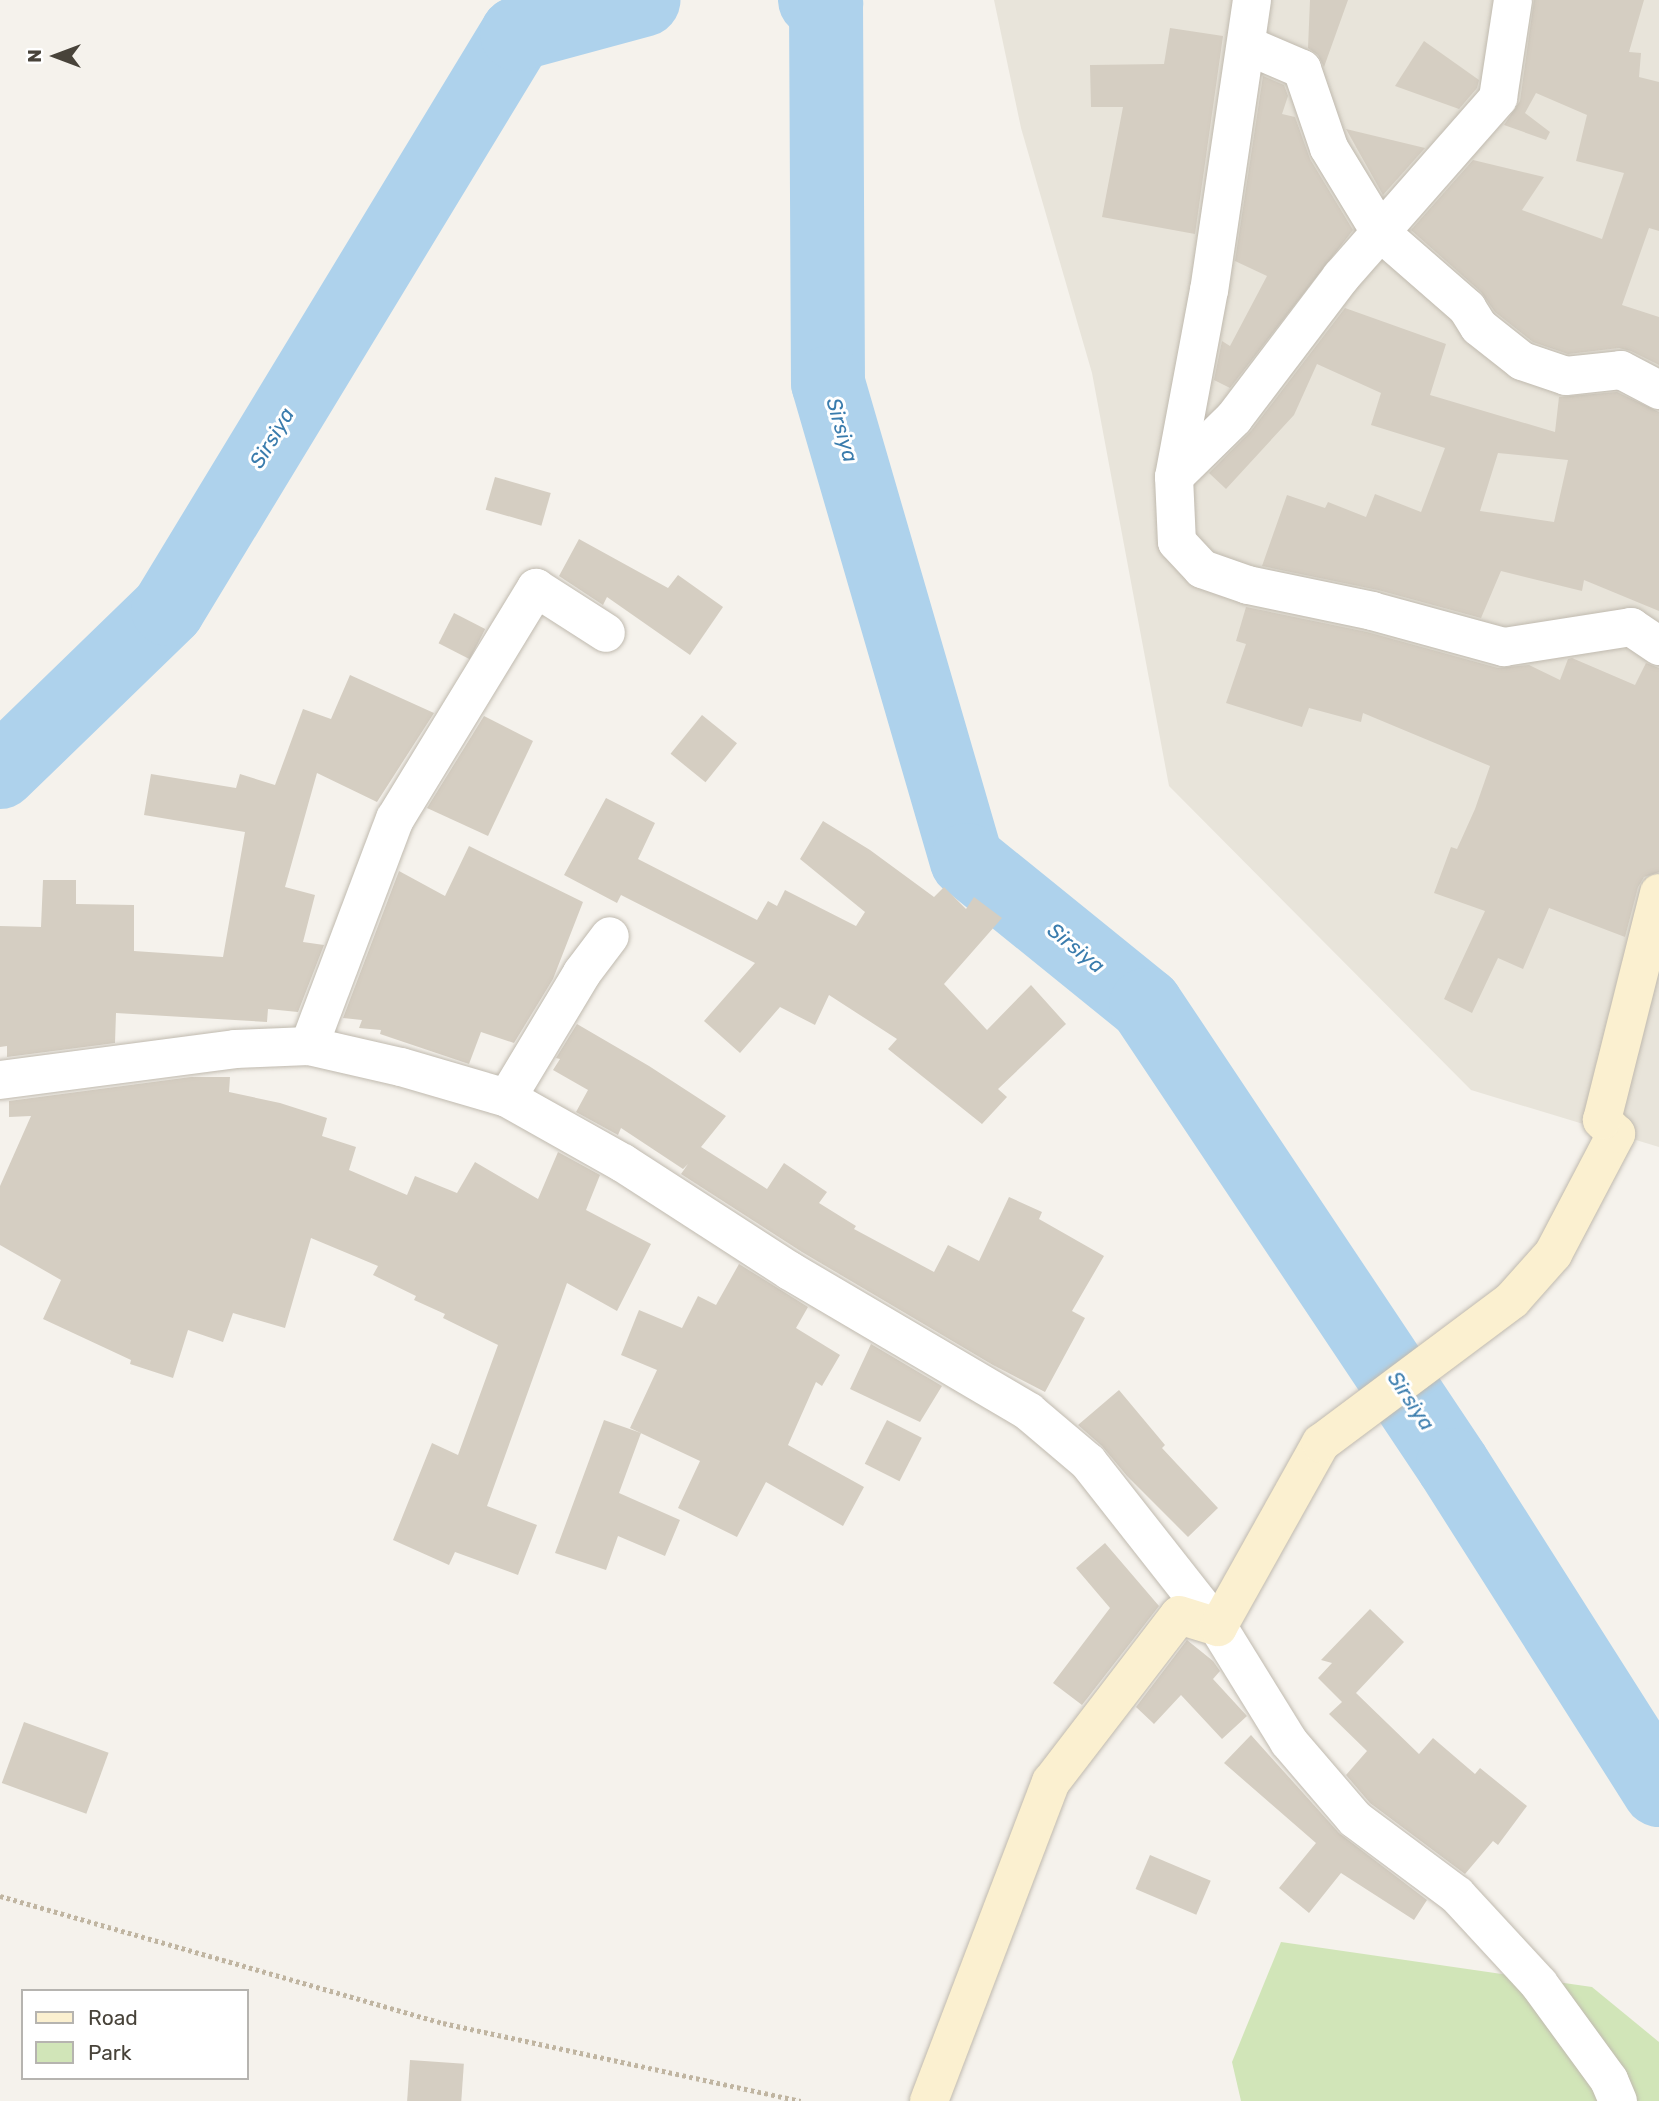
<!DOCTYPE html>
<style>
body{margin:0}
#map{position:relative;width:1659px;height:2101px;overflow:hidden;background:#f5f2ec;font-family:Rubik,sans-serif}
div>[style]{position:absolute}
.residential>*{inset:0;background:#e8e4da}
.green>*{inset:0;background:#d1e5b8}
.river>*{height:74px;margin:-37px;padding:0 37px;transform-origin:37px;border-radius:37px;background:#aed2ec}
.building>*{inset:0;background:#d5cec2;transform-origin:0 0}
.path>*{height:4.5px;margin-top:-2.25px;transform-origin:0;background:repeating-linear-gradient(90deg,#c0b5a1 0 3.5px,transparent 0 7px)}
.roads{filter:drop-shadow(0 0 2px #c0baaf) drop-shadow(0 0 2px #c0baaf)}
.street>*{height:38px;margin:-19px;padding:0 19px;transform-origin:19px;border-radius:19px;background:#fff}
.secondary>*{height:38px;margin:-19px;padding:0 19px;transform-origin:19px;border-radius:19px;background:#fbf0d0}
span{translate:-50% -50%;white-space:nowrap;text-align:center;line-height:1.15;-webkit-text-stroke:6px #fff;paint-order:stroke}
.water-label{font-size:21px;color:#3a7cad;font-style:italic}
.legend{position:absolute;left:21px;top:1989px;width:228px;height:91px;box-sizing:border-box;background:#fff;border:2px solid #b6b4b0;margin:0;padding:9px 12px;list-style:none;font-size:21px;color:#48433a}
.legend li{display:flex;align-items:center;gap:14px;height:35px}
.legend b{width:35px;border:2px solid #b6b4b0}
.north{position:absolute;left:21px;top:21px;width:70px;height:70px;-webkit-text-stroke:5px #fff;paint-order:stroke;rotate:270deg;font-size:19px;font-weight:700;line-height:28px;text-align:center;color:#48433a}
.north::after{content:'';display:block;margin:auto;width:24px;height:32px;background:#48433a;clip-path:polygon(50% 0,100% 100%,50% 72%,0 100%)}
</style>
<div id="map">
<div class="residential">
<div style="clip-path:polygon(994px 0,1659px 0,1659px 1147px,1471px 1090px,1169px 786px,1092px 373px,1021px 128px)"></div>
</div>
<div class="green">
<div style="clip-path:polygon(1281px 1942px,1592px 1987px,1659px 2042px,1659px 2101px,1241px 2101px,1232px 2062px)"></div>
</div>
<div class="river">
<div style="left:815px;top:0;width:12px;rotate:20deg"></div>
<div style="left:826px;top:4px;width:379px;rotate:89.7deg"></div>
<div style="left:828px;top:383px;width:497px;rotate:73.8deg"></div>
<div style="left:967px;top:860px;width:230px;rotate:39deg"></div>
<div style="left:1146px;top:1005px;width:553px;rotate:56.28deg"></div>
<div style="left:1453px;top:1465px;width:385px;rotate:57.6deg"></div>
<div style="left:0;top:772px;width:234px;rotate:-44.1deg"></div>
<div style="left:168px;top:609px;width:673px;rotate:-58.74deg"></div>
<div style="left:517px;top:34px;width:131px;rotate:-15.1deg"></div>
</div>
<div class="building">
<div style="clip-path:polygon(1310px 0,1348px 0,1324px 67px,1318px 55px,1308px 48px)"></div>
<div style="clip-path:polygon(1534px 0,1644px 0,1629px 52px,1641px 53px,1639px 77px,1659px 82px,1659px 231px,1649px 228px,1622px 305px,1659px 317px,1659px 365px,1631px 351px,1619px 348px,1568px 354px,1533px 342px,1495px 312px,1481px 292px,1411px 230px,1473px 160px,1544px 177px,1522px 210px,1602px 239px,1624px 173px,1576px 161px,1587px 115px,1536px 93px,1525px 113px,1550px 132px,1546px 140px,1504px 125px,1520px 101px)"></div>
<div style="clip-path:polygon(1170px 28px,1223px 36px,1195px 234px,1102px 217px,1123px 107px,1091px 107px,1090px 65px,1164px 64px)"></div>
<div style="clip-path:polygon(1424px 41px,1479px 80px,1477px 88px,1459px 109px,1395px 86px)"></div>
<div style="clip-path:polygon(1263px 76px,1284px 85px,1288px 96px,1282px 114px,1295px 117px,1310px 159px,1353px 230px,1230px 388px,1214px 380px,1222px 341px,1230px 346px,1267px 276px,1235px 261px)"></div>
<div style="clip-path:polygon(1346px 129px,1425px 148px,1383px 195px)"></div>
<div style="clip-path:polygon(evenodd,1345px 308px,1446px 344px,1430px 395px,1555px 432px,1559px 397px,1617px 392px,1659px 412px,1659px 611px,1584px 580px,1582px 591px,1501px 571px,1481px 618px,1378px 590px,1262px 566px,1287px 495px,1325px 508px,1328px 502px,1366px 517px,1375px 494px,1421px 512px,1445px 448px,1371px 425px,1381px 393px,1317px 364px,1294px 415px,1226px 489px,1209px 473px,1251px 431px,1345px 308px,1498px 453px,1568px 460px,1554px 522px,1480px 511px,1498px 453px)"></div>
<div style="left:495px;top:477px;width:58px;height:34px;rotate:16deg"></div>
<div style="clip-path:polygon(579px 539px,668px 588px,678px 575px,723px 607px,690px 655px,607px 597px,603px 605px,559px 576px)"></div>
<div style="clip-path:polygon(1246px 607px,1367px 632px,1498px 668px,1529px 665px,1560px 680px,1568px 659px,1572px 658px,1635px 685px,1646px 663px,1659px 668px,1659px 872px,1644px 877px,1638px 887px,1625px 937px,1549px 908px,1523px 969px,1498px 958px,1472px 1013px,1444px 999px,1485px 911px,1434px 893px,1451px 847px,1457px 849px,1475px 809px,1490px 766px,1363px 713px,1361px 722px,1309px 708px,1302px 727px,1226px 703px,1246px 644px,1236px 641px)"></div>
<div style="left:454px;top:613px;width:35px;height:34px;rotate:27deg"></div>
<div style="clip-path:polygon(350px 675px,434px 713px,377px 802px,317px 773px,285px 887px,315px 895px,303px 942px,324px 945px,298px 1012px,268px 1009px,267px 1022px,116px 1013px,115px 1043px,7px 1057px,7px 1046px,0 1047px,0 926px,41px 927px,43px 880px,76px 880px,76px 904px,134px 905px,134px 951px,223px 957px,245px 832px,144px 815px,151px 774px,236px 788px,240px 774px,275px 785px,303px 709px,331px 719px)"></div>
<div style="left:702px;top:715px;width:45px;height:50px;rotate:39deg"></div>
<div style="clip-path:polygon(484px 716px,533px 741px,488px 836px,427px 808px)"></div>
<div style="clip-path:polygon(606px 798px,655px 823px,638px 859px,757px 920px,768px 901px,777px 906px,785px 890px,856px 926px,865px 912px,800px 859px,823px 821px,870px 850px,934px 897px,944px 887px,966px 909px,974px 897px,1002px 918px,944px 984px,987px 1030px,1031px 985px,1066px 1024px,998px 1089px,1007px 1097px,982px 1124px,888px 1049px,897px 1039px,829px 995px,815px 1025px,780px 1007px,740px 1053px,704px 1021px,755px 963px,621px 895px,617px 903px,564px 875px)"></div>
<div style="clip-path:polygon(469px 846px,583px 902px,553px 979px,514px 1043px,481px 1032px,469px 1064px,380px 1034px,381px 1030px,359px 1028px,362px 1020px,343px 1018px,399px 871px,445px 896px)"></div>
<div style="clip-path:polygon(577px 1024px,649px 1066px,726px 1116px,701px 1147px,767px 1189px,784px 1163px,827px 1192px,819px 1203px,856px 1226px,854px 1229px,934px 1272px,948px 1245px,979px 1261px,1009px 1197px,1042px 1212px,1039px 1219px,1104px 1256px,1072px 1311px,1085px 1318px,1045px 1392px,993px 1365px,802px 1252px,681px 1174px,688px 1164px,683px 1169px,621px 1128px,618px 1135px,576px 1112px,588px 1090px,553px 1070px,560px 1059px,556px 1058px)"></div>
<div style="clip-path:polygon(191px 1077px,230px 1077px,229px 1092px,280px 1103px,327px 1118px,322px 1136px,356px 1147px,349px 1170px,407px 1195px,415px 1176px,457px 1193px,475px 1162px,538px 1199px,558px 1152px,600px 1175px,586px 1210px,651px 1244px,617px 1311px,567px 1283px,487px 1506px,537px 1525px,518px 1575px,455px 1552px,449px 1565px,393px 1540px,432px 1443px,458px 1455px,498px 1345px,443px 1318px,445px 1314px,414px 1300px,416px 1296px,373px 1275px,378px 1266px,311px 1238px,285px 1328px,233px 1313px,223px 1342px,188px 1330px,173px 1378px,130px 1364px,131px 1360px,43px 1319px,61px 1280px,0 1245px,0 1186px,31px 1116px,9px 1117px,9px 1101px)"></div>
<div style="clip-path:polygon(739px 1264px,808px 1307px,796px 1328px,840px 1355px,822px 1386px,816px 1382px,788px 1445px,864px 1487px,843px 1526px,766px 1482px,737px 1537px,678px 1508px,700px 1461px,630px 1428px,657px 1370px,621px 1355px,639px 1310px,682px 1328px,698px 1296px,716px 1305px)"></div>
<div style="clip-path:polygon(871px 1344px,942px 1386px,920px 1422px,850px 1389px)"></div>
<div style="clip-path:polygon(1119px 1390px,1165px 1445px,1162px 1448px,1218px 1508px,1188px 1537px,1127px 1476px,1102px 1446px,1078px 1425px)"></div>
<div style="clip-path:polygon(604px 1420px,641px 1433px,619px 1493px,680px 1520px,665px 1556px,618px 1536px,606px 1570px,555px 1553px)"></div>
<div style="left:887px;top:1420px;width:39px;height:49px;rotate:27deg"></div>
<div style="clip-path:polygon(1105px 1543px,1159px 1606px,1082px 1705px,1053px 1683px,1110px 1608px,1076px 1568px)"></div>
<div style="clip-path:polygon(1370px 1609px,1404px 1642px,1356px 1693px,1419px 1754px,1433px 1738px,1475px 1774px,1480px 1768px,1527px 1806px,1498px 1845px,1493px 1841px,1465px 1874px,1370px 1803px,1346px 1775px,1367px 1751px,1329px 1714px,1342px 1702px,1318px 1678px,1332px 1663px,1321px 1660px)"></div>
<div style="clip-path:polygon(1187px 1640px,1213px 1661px,1220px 1671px,1213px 1679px,1247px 1716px,1222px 1739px,1181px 1695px,1154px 1724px,1136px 1707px)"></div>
<div style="left:24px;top:1722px;width:90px;height:65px;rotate:20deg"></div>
<div style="clip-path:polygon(1251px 1735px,1339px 1833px,1427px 1900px,1414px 1920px,1341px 1873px,1309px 1913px,1279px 1888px,1316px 1843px,1224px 1763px)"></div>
<div style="left:1150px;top:1855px;width:66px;height:37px;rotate:23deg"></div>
<div style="left:410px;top:2060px;width:54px;height:41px;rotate:4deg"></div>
</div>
<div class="path">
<div style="left:0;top:1896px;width:461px;rotate:16deg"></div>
<div style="left:443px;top:2023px;width:366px;rotate:12.3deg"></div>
</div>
<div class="roads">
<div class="street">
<div style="left:1252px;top:0;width:293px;rotate:98.4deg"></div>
<div style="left:1209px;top:290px;width:190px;rotate:100.6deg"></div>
<div style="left:1174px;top:477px;width:65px;rotate:87.4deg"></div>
<div style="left:1177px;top:542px;width:37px;rotate:47deg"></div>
<div style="left:1202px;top:569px;width:49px;rotate:19.2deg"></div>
<div style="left:1248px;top:585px;width:127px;rotate:11.8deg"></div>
<div style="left:1372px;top:611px;width:137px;rotate:15.3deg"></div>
<div style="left:1504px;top:647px;width:129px;rotate:-8.9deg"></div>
<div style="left:1631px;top:627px;width:34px;rotate:34deg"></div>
<div style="left:1246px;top:45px;width:61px;rotate:23.2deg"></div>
<div style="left:1302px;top:69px;width:83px;rotate:71.1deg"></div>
<div style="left:1329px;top:148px;width:98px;rotate:58.7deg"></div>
<div style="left:1380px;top:232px;width:116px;rotate:41.1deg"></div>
<div style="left:1467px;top:308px;width:22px;rotate:58deg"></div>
<div style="left:1479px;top:327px;width:55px;rotate:38.3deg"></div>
<div style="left:1522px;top:361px;width:46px;rotate:18.8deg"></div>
<div style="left:1566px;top:376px;width:55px;rotate:-6.2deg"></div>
<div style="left:1621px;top:370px;width:43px;rotate:27.8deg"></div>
<div style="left:1174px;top:477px;width:84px;rotate:-44.5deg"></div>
<div style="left:1234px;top:418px;width:177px;rotate:-52.8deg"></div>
<div style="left:1341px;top:277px;width:238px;rotate:-48.7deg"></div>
<div style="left:1498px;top:98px;width:99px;rotate:-81.3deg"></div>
<div style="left:309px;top:1046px;width:243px;rotate:-69.3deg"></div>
<div style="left:395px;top:819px;width:271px;rotate:-58.6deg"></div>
<div style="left:536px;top:588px;width:83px;rotate:32.7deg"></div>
<div style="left:0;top:1080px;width:237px;rotate:-7.5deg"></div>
<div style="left:235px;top:1049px;width:74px;rotate:-2.3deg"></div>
<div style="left:309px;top:1046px;width:94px;rotate:12.9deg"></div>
<div style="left:401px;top:1067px;width:110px;rotate:16.3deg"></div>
<div style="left:507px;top:1098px;width:133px;rotate:29.3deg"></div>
<div style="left:623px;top:1163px;width:199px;rotate:32.9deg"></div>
<div style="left:790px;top:1271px;width:277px;rotate:30.5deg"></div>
<div style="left:1029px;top:1412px;width:77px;rotate:40.3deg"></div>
<div style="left:1088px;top:1462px;width:210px;rotate:51.8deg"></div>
<div style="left:1218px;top:1627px;width:135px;rotate:58.3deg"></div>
<div style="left:1289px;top:1742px;width:101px;rotate:49.4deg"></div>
<div style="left:1355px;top:1819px;width:127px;rotate:36.7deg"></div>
<div style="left:1457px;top:1895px;width:121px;rotate:47.3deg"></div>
<div style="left:1539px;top:1984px;width:119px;rotate:53.9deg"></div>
<div style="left:1609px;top:2080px;width:23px;rotate:67deg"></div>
<div style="left:507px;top:1098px;width:146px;rotate:-59deg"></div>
<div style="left:582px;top:973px;width:46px;rotate:-52.9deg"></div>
</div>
<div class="secondary">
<div style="left:929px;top:2101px;width:342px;rotate:-69.1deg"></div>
<div style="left:1051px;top:1782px;width:210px;rotate:-52.5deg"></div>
<div style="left:1179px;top:1615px;width:41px;rotate:17.1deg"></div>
<div style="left:1218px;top:1627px;width:211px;rotate:-60.8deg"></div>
<div style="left:1321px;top:1443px;width:239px;rotate:-36.8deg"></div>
<div style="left:1512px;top:1300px;width:62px;rotate:-48.3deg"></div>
<div style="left:1553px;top:1254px;width:136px;rotate:-62.3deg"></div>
<div style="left:1616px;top:1134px;width:20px;rotate:-135deg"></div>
<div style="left:1602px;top:1120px;width:234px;rotate:-75.9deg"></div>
</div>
</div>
<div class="water-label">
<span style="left:842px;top:430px;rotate:74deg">Sirsiya</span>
<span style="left:272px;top:438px;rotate:-59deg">Sirsiya</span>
<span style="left:1076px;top:948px;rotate:39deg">Sirsiya</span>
<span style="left:1411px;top:1401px;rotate:56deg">Sirsiya</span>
</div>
<ul class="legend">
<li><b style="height:9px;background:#fbf0d0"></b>Road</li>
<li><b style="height:19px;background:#d1e5b8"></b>Park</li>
</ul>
<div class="north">N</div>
</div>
